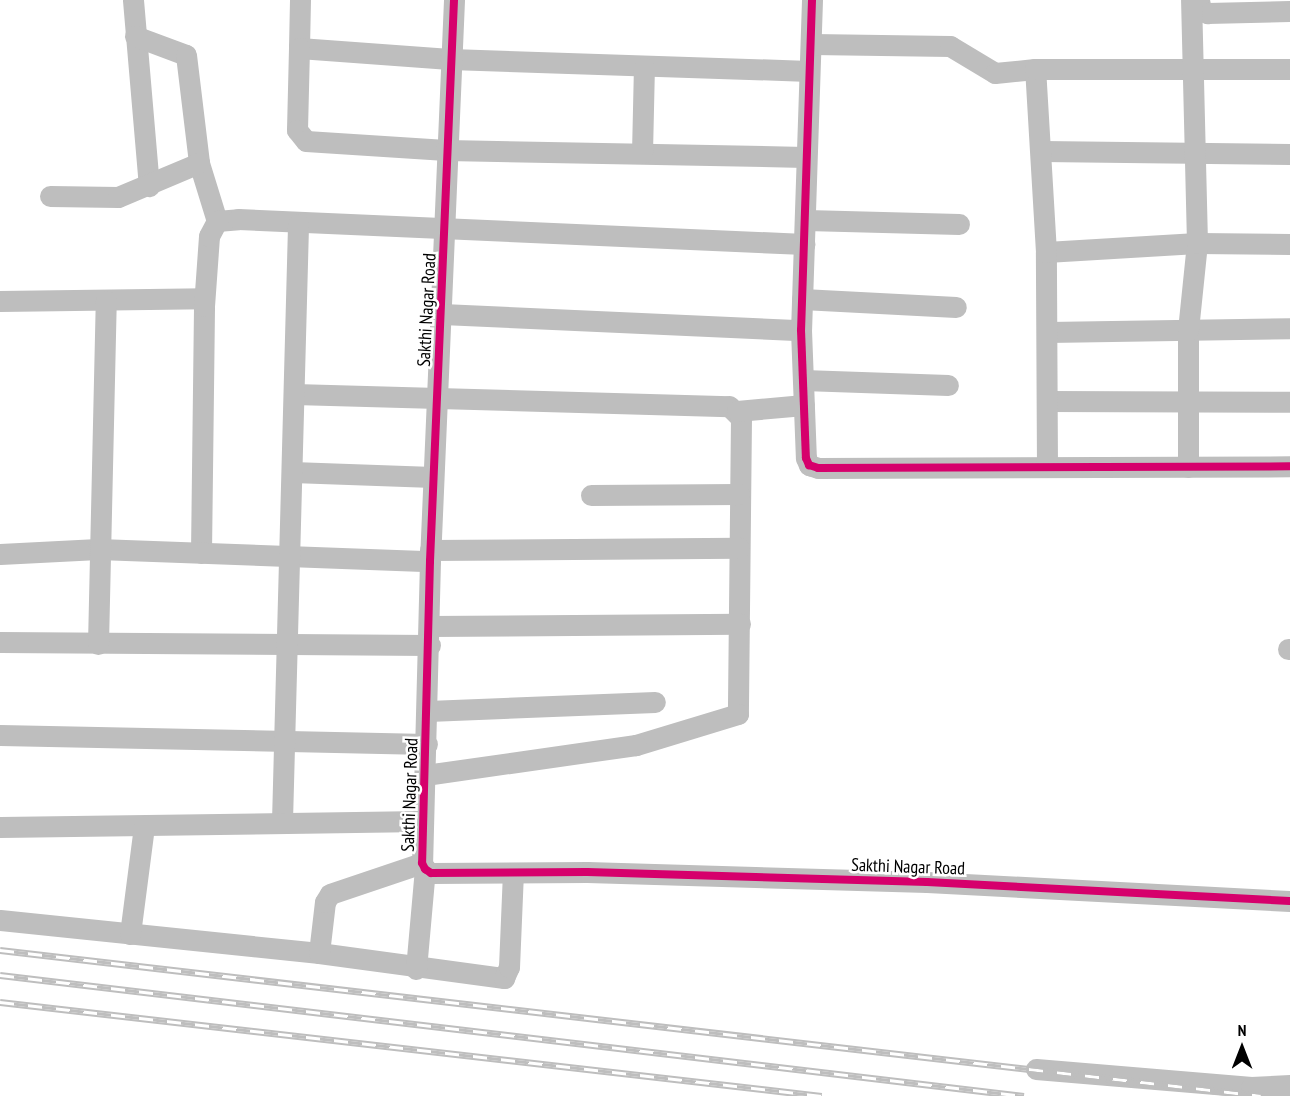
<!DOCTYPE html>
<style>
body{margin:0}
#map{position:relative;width:1290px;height:1096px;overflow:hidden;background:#fff;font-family:"PT Sans Narrow",sans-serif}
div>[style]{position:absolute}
.minor>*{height:21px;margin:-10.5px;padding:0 10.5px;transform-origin:10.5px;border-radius:10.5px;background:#bebebe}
.rail>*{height:7px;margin-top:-3.5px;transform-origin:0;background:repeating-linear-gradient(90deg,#fff 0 14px,#bebebe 0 28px);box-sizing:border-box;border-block:2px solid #bebebe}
.cycleway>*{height:8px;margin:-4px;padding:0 4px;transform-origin:4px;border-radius:4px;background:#d6006c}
span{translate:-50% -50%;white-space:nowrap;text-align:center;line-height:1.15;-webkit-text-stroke:5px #fff;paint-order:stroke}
.street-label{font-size:18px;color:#000}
.north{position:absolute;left:1212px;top:1018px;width:60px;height:60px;-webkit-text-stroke:4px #fff;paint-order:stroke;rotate:0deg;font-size:16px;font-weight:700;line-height:24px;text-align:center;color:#000}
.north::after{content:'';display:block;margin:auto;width:21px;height:27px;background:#000;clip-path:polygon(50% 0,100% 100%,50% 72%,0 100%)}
</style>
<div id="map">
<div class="minor">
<div style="left:133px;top:0;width:187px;rotate:85.1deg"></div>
<div style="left:300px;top:0;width:48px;rotate:91.2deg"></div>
<div style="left:299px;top:48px;width:151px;rotate:4.2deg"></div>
<div style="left:450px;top:59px;width:359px;rotate:1.9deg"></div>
<div style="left:454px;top:0;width:562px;rotate:92.45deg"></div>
<div style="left:430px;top:561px;width:302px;rotate:91.5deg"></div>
<div style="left:422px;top:863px;width:7px;rotate:63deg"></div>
<div style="left:425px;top:869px;width:7px;rotate:34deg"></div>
<div style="left:431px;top:873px;width:156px;rotate:-0.4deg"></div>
<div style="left:587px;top:872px;width:340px;rotate:1.7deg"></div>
<div style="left:927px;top:882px;width:363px;rotate:3deg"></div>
<div style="left:812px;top:0;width:330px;rotate:91.9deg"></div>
<div style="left:801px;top:330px;width:128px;rotate:87.8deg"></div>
<div style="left:806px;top:458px;width:8px;rotate:67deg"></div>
<div style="left:809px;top:465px;width:9px;rotate:18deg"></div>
<div style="left:818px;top:468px;width:472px;rotate:-0.2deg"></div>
<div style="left:1199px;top:0;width:10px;rotate:79deg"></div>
<div style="left:1201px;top:10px;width:7px;rotate:27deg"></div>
<div style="left:1207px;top:13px;width:83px;rotate:-1.4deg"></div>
<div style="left:135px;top:36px;width:54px;rotate:20.4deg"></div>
<div style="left:186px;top:55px;width:109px;rotate:83.1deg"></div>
<div style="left:199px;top:163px;width:61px;rotate:72.8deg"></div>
<div style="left:812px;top:44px;width:138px;rotate:0.8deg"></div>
<div style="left:950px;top:46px;width:52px;rotate:31deg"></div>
<div style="left:995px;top:73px;width:40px;rotate:-5.7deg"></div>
<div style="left:299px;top:48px;width:82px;rotate:91.4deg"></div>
<div style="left:297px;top:130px;width:14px;rotate:51deg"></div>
<div style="left:306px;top:141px;width:140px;rotate:3.7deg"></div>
<div style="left:446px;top:150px;width:359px;rotate:1.1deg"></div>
<div style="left:1042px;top:151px;width:248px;rotate:0.7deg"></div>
<div style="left:642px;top:153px;width:85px;rotate:-88.7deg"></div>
<div style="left:50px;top:196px;width:68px;rotate:0.8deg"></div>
<div style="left:118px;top:197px;width:88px;rotate:-22.8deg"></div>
<div style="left:806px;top:220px;width:153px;rotate:1.5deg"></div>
<div style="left:1046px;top:252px;width:151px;rotate:-3.4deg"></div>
<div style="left:1197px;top:243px;width:93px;rotate:0.6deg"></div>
<div style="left:802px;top:299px;width:154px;rotate:3deg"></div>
<div style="left:0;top:301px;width:204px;rotate:-0.8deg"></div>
<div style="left:442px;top:314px;width:359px;rotate:2.6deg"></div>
<div style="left:1048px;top:332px;width:242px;rotate:-0.9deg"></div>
<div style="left:803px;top:380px;width:145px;rotate:2deg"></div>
<div style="left:294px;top:394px;width:435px;rotate:1.6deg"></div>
<div style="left:729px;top:406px;width:17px;rotate:45deg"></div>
<div style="left:741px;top:418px;width:296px;rotate:90.6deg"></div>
<div style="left:738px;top:714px;width:107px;rotate:163.1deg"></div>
<div style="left:636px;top:745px;width:213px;rotate:171.9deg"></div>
<div style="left:1047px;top:401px;width:243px;rotate:0.2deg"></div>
<div style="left:737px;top:411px;width:67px;rotate:-5.1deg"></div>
<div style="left:1047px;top:467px;width:215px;rotate:-90.3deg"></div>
<div style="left:1046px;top:252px;width:183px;rotate:-93.4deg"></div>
<div style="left:1035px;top:69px;width:255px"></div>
<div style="left:1188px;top:467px;width:137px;rotate:-90deg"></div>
<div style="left:1188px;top:330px;width:87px;rotate:-84.1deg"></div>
<div style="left:1197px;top:243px;width:243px;rotate:-91.4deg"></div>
<div style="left:292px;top:472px;width:141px;rotate:2deg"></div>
<div style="left:591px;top:495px;width:148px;rotate:-0.4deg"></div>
<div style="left:430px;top:550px;width:309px;rotate:-0.4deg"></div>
<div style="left:201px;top:553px;width:247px;rotate:-89.3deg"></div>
<div style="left:204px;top:306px;width:70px;rotate:-85.9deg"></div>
<div style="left:209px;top:236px;width:17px;rotate:-62deg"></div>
<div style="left:217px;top:221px;width:21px;rotate:-5deg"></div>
<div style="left:238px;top:219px;width:567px;rotate:2.53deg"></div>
<div style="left:0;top:554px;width:98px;rotate:-2.9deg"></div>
<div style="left:98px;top:549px;width:332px;rotate:2.1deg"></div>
<div style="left:430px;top:626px;width:310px;rotate:-0.4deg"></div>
<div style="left:0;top:642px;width:430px;rotate:0.4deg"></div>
<div style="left:98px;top:644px;width:343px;rotate:-88.7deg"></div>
<div style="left:1288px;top:649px;width:2px"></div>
<div style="left:428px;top:711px;width:227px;rotate:-2.3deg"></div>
<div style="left:0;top:735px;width:427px;rotate:1.2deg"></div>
<div style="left:282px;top:821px;width:597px;rotate:-88.46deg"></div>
<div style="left:0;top:827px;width:423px;rotate:-0.8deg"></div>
<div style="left:0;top:920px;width:321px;rotate:5.9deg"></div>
<div style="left:319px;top:953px;width:187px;rotate:7.7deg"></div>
<div style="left:504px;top:978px;width:12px;rotate:-66deg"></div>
<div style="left:509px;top:967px;width:94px;rotate:-87.6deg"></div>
<div style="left:130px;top:934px;width:109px;rotate:-82.6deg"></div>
<div style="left:319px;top:953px;width:51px;rotate:-83.3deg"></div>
<div style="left:325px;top:902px;width:9px;rotate:-58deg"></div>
<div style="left:330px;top:894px;width:97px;rotate:-18.6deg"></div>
<div style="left:416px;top:969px;width:100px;rotate:-84.9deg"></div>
<div style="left:1036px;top:1069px;width:216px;rotate:4.8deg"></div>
<div style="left:1251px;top:1087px;width:39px;rotate:-3deg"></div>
</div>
<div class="rail">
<div style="left:0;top:950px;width:1269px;rotate:6.6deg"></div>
<div style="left:0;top:975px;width:1031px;rotate:6.74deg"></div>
<div style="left:0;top:1002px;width:827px;rotate:6.52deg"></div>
</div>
<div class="cycleway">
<div style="left:454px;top:0;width:562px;rotate:92.45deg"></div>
<div style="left:430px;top:561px;width:302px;rotate:91.5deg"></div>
<div style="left:422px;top:863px;width:7px;rotate:63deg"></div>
<div style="left:425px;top:869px;width:7px;rotate:34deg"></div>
<div style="left:431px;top:873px;width:156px;rotate:-0.4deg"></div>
<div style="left:587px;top:872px;width:340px;rotate:1.7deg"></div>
<div style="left:927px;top:882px;width:363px;rotate:3deg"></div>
<div style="left:812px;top:0;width:330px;rotate:91.9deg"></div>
<div style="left:801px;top:330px;width:128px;rotate:87.8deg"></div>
<div style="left:806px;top:458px;width:8px;rotate:67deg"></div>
<div style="left:809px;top:465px;width:9px;rotate:18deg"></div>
<div style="left:818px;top:468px;width:472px;rotate:-0.2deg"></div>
</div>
<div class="street-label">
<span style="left:427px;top:310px;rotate:-87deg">Sakthi Nagar Road</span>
<span style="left:410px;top:795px;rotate:-88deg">Sakthi Nagar Road</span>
<span style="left:908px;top:867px;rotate:2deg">Sakthi Nagar Road</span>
</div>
<div class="north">N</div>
</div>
